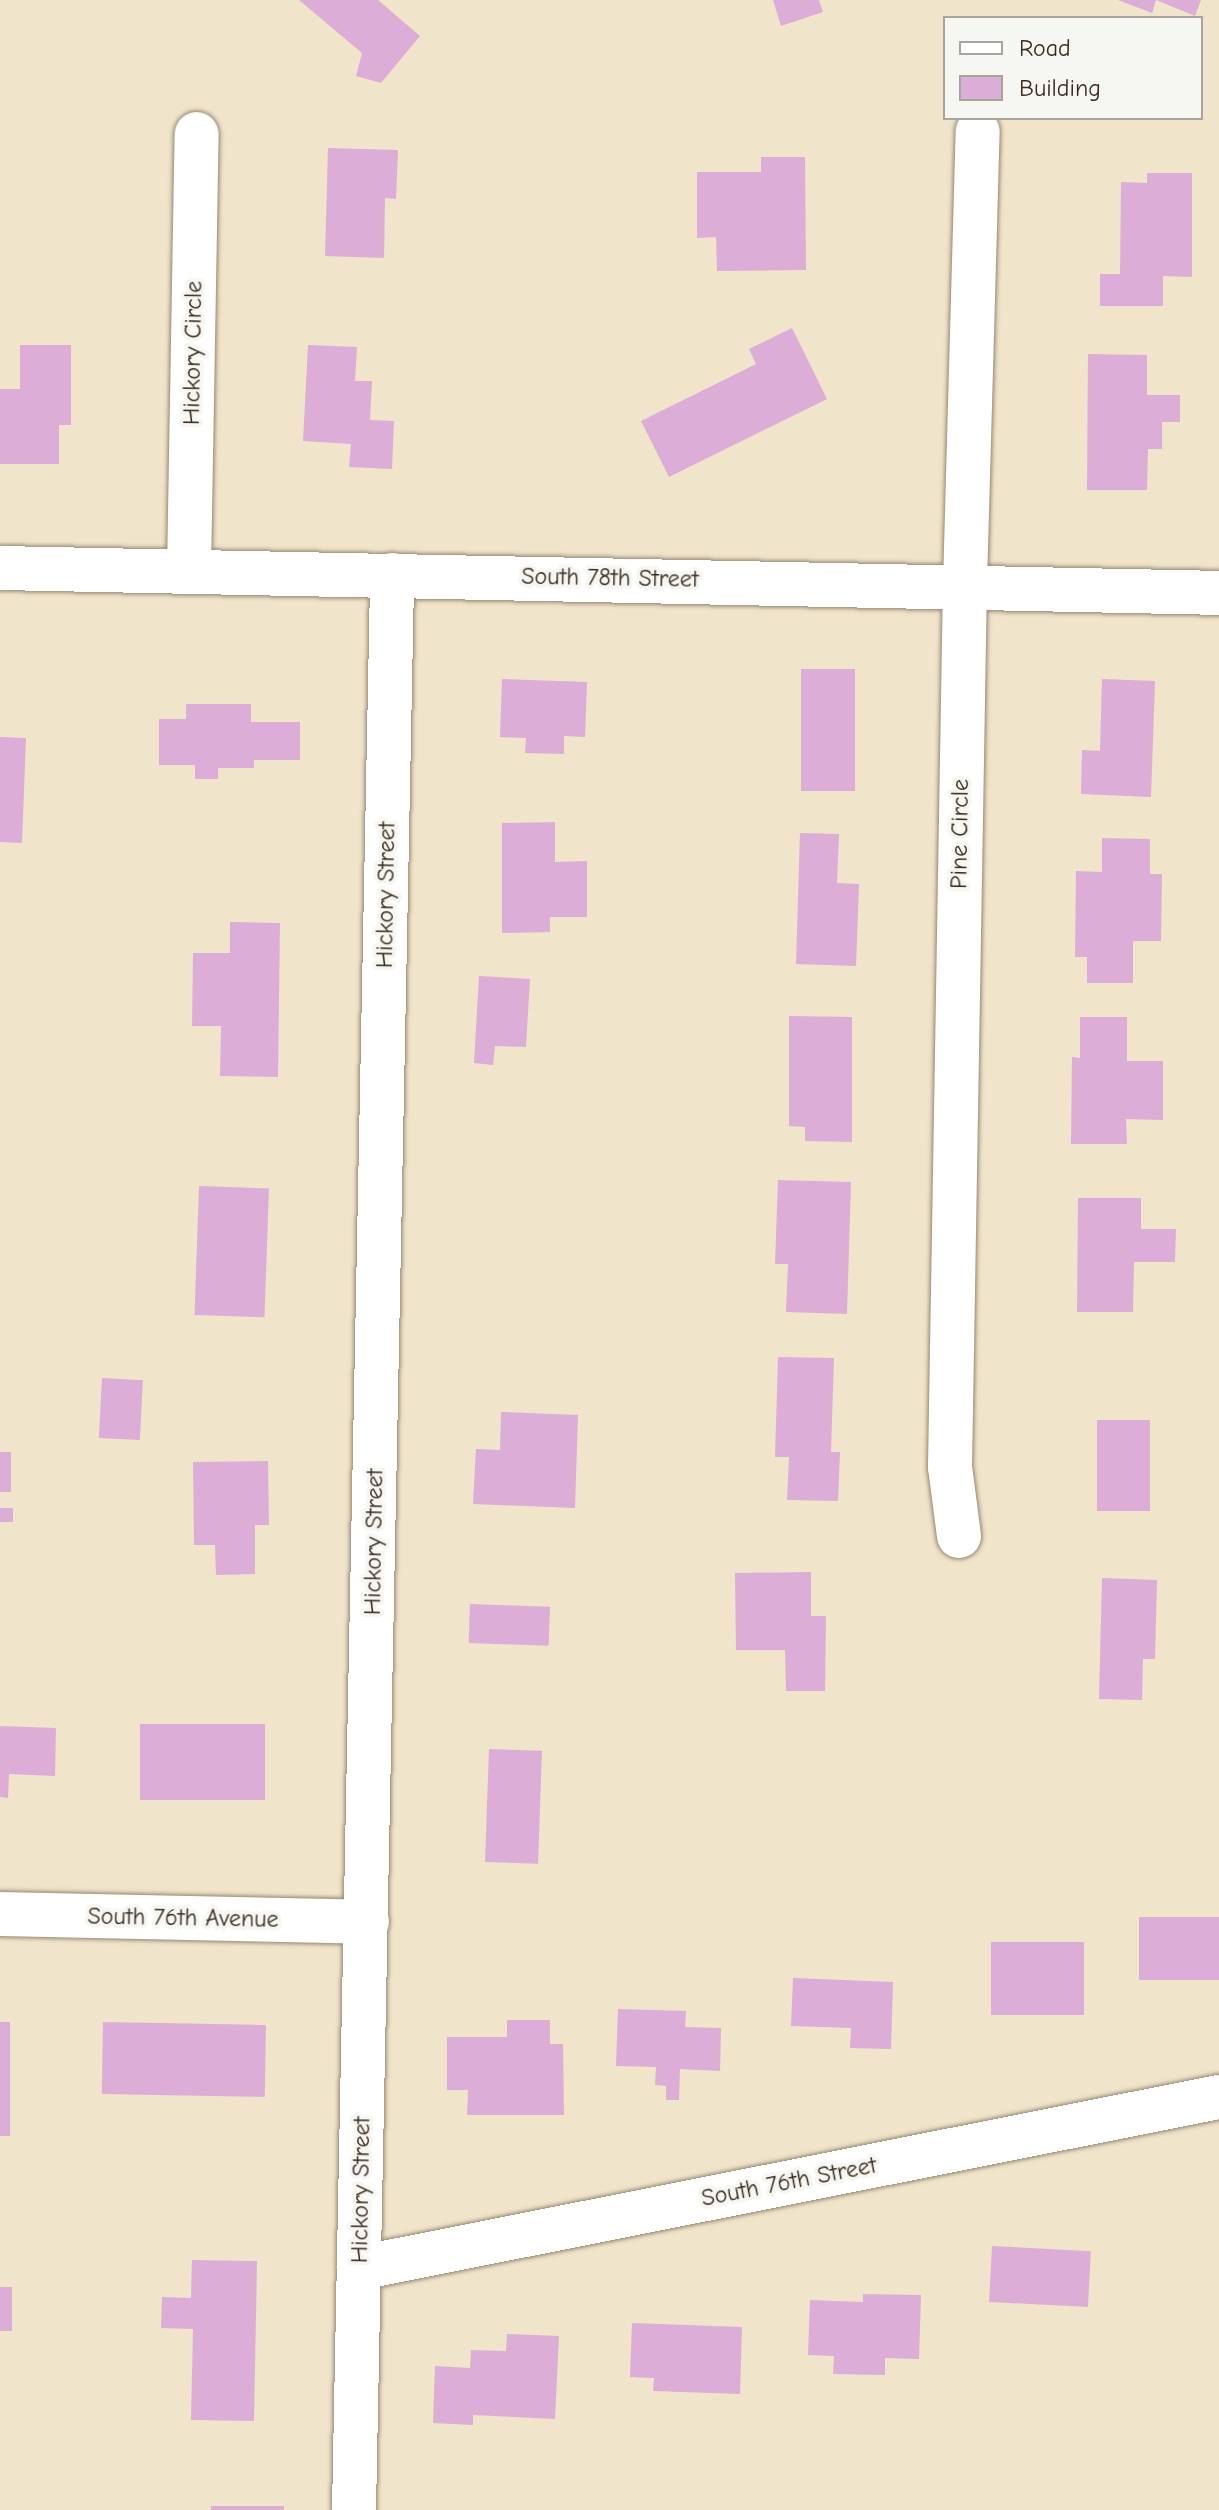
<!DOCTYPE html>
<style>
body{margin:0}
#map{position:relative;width:1219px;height:2510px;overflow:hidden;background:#f0e4ca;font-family:"Comic Neue",sans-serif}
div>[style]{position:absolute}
.building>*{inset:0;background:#dbadd7;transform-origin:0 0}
.roads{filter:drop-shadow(0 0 2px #968774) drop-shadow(0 0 2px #968774)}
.minor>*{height:44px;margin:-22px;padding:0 22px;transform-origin:22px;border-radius:22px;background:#fff}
.major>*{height:44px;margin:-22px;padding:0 22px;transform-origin:22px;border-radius:22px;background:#fff}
span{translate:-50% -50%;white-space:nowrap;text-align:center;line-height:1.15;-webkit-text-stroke:8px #f6f6f2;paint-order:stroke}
.street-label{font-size:24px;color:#3b2a1e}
.legend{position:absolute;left:943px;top:16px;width:260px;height:104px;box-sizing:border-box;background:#f6f6f2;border:2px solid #aba49d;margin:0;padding:10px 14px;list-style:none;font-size:24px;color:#3b2a1e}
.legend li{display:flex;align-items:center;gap:16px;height:40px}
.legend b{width:40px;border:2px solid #aba49d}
</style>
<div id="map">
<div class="building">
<div style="clip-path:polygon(299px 0,378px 0,420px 36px,381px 83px,356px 76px,362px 53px)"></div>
<div style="clip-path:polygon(773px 0,819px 0,823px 12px,781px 26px)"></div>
<div style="clip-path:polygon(1118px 0,1201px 0,1195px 16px,1156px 0,1152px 13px)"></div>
<div style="clip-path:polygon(328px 148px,398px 150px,396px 199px,385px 198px,384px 258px,325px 256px)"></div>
<div style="clip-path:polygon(761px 157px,805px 157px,806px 270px,717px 271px,716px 237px,697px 238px,697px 172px,761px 172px)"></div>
<div style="clip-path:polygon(1147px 173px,1192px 173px,1192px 277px,1163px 276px,1163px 306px,1100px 306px,1100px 274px,1120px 274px,1121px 182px,1147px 183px)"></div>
<div style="clip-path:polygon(792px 328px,827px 399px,669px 477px,641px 421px,756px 364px,749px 349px)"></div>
<div style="clip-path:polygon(20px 345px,71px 345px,71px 425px,59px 425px,59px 464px,0 464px,0 389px,20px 389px)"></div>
<div style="clip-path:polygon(308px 345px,357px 347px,355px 381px,372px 381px,370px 420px,394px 421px,392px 469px,349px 467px,351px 444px,303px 441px)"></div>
<div style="clip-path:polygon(1088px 354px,1147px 355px,1147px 395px,1180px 395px,1180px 422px,1162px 422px,1162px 449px,1148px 449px,1147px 490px,1087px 490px)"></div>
<div style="left:801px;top:669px;width:54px;height:122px"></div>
<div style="clip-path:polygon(502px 679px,587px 682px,585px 737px,564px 736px,564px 754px,525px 753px,526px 738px,500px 737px)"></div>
<div style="clip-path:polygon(1102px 679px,1155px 681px,1151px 797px,1081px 794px,1082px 750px,1100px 751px)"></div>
<div style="clip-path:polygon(186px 704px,251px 704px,251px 722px,300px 722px,300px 760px,254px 760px,254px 768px,218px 768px,218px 779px,195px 779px,195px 765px,159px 765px,159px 719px,186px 719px)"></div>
<div style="clip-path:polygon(0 737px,26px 738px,22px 843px,0 842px)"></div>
<div style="clip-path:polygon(555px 822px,555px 862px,587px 861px,587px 917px,550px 917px,550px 932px,502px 933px,502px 823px)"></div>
<div style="clip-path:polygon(800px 833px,839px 834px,837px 883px,859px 884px,856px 966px,796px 964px)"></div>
<div style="clip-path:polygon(1102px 838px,1150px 839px,1150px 874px,1162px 874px,1161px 941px,1133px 941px,1133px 983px,1087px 983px,1087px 957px,1075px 957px,1076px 871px,1102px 872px)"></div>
<div style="clip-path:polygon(230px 922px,280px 923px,278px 1077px,220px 1076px,221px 1026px,192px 1026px,193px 953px,230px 953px)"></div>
<div style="clip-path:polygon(479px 976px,530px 979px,526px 1047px,495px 1046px,493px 1065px,474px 1063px)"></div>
<div style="clip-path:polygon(789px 1016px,852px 1017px,852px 1142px,805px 1141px,805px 1127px,789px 1126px)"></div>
<div style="clip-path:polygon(1080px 1017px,1127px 1017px,1127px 1061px,1163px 1061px,1163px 1120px,1126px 1119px,1127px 1144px,1071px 1144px,1072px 1057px,1080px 1058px)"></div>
<div style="clip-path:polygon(778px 1180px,851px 1182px,847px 1314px,786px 1312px,788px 1264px,775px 1264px)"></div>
<div style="left:199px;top:1186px;width:70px;height:129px;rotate:2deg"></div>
<div style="clip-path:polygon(1078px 1198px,1141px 1198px,1141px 1229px,1176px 1229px,1175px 1262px,1134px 1262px,1133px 1312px,1077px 1312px)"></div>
<div style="clip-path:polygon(778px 1357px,834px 1358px,831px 1452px,840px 1452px,838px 1501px,787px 1500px,789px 1457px,775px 1457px)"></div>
<div style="left:102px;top:1378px;width:41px;height:60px;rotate:3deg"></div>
<div style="clip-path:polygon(501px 1412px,578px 1415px,575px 1508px,473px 1504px,476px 1449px,500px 1450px)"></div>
<div style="left:1097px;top:1420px;width:53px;height:91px"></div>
<div style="left:0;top:1452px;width:11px;height:40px"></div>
<div style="clip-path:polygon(268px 1461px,269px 1525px,255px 1525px,255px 1574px,216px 1575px,215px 1545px,194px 1545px,193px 1462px)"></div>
<div style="left:0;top:1508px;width:13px;height:14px"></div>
<div style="clip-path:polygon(811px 1572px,811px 1616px,826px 1616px,825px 1691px,786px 1691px,785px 1650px,736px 1650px,735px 1573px)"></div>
<div style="clip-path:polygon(1102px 1578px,1157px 1580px,1155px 1659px,1143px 1659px,1142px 1700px,1099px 1699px)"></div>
<div style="left:470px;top:1604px;width:80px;height:39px;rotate:2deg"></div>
<div style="left:140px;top:1724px;width:125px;height:76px"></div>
<div style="clip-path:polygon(0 1726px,56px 1728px,55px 1776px,9px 1774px,8px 1798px,0 1797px)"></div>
<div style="left:489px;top:1749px;width:53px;height:113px;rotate:2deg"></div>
<div style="left:1139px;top:1917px;width:80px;height:63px"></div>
<div style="left:991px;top:1942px;width:93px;height:73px"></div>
<div style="clip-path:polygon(793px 1978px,893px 1982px,891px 2049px,850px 2048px,851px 2028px,791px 2026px)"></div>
<div style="clip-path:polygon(618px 2009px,686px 2011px,685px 2027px,721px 2028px,720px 2071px,680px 2069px,679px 2100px,666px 2100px,666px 2086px,655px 2085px,656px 2067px,616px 2066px)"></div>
<div style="clip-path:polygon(507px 2020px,550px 2020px,550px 2044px,563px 2044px,564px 2115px,467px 2115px,468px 2090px,447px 2090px,447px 2037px,507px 2037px)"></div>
<div style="left:0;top:2022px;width:10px;height:114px"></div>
<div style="left:103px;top:2022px;width:163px;height:72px;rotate:1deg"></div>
<div style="left:992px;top:2246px;width:99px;height:56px;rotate:3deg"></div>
<div style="clip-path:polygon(192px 2260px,257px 2261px,254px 2421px,191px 2420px,193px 2329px,161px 2328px,162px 2297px,191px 2298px)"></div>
<div style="left:0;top:2287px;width:12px;height:44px"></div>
<div style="clip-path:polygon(863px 2294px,921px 2295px,919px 2359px,885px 2358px,885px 2375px,833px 2374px,834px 2356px,808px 2355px,810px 2300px,863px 2302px)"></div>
<div style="clip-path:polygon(632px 2323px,742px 2327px,740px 2394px,653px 2391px,654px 2378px,630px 2377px)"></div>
<div style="clip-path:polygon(507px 2334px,559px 2336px,555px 2419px,473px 2415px,473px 2425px,433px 2423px,435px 2366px,470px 2368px,471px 2350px,506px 2351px)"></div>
<div style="left:211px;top:2506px;width:73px;height:4px"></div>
</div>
<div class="roads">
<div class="minor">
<div style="left:189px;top:571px;width:437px;rotate:-89deg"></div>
<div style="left:959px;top:1536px;width:70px;rotate:-97.4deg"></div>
<div style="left:950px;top:1467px;width:883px;rotate:-89.03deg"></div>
<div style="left:965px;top:584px;width:453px;rotate:-88.4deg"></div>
<div style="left:0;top:1914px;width:367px;rotate:1.2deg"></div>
<div style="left:359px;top:2268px;width:877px;rotate:-11.25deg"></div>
<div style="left:354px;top:2510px;width:1935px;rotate:-88.87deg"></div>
</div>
<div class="major">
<div style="left:0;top:568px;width:1219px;rotate:1.17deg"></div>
</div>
</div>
<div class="street-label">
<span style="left:193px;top:353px;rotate:-89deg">Hickory Circle</span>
<span style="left:610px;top:578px;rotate:1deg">South 78th Street</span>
<span style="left:960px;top:834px;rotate:-89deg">Pine Circle</span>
<span style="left:386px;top:895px;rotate:-89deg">Hickory Street</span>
<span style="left:374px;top:1542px;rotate:-89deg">Hickory Street</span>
<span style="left:183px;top:1918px;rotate:1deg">South 76th Avenue</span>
<span style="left:789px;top:2182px;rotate:-11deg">South 76th Street</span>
<span style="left:361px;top:2190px;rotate:-89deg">Hickory Street</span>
</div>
<ul class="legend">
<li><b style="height:10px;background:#fff"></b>Road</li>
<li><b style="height:22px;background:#dbadd7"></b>Building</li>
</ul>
</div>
